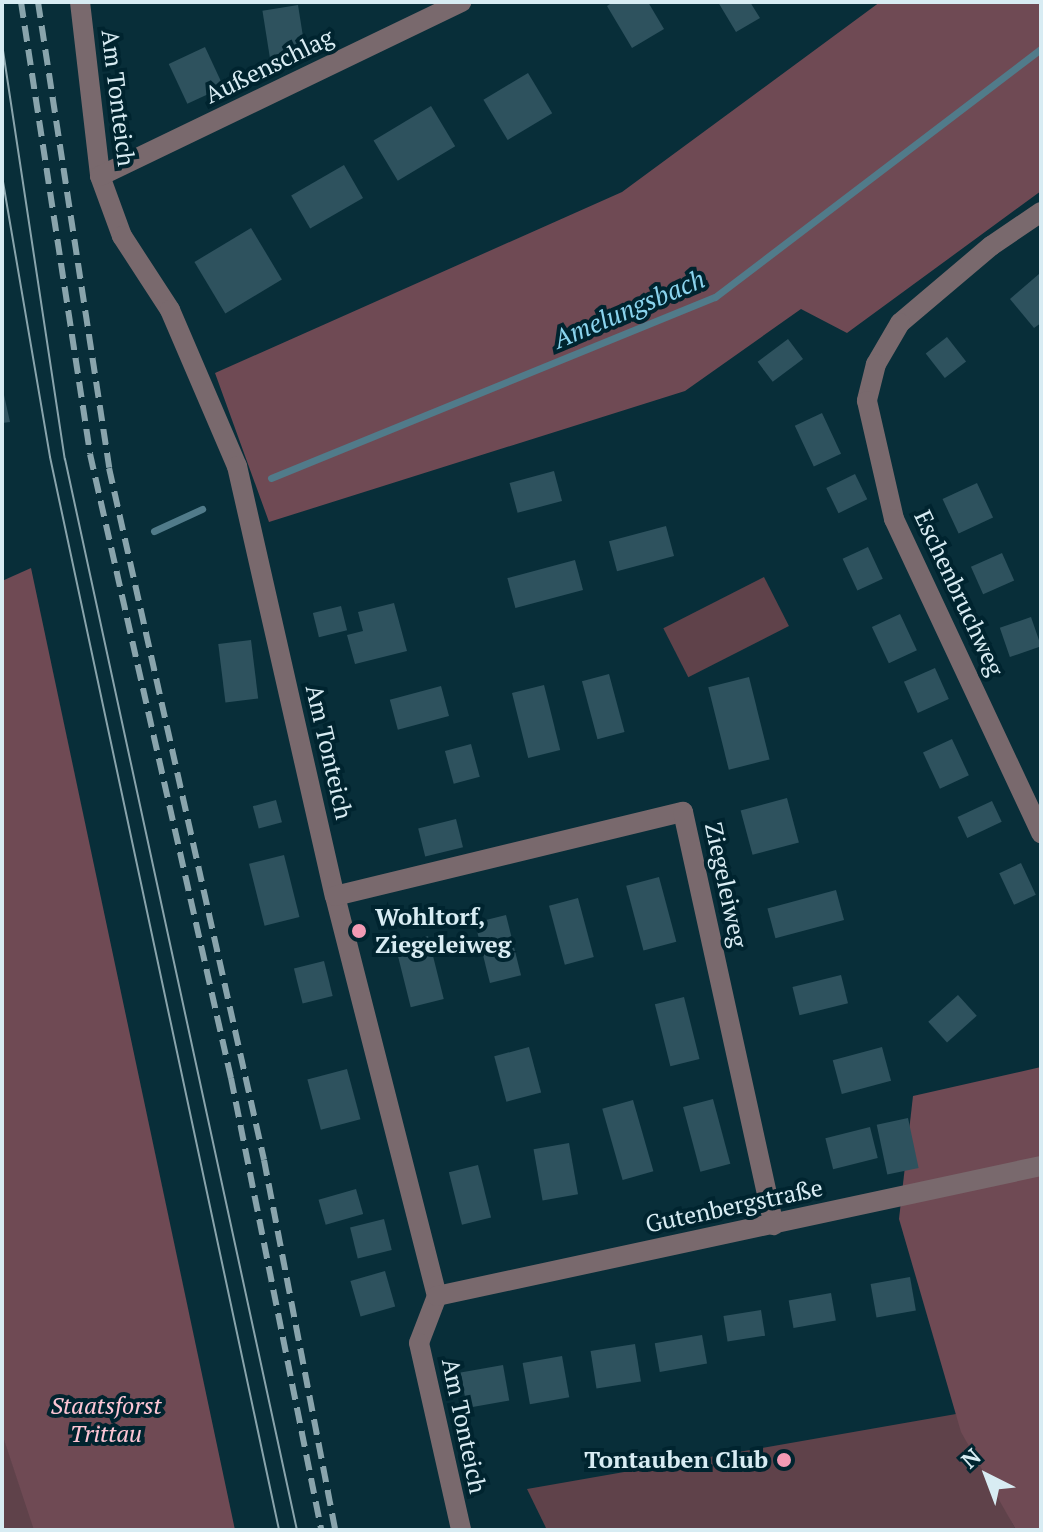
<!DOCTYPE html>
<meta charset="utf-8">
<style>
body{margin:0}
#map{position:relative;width:1043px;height:1532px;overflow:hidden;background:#082e39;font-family:"PT Serif",serif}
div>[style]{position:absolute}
.green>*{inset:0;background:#5f424a;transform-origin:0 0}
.forest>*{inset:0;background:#6f4a54}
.stream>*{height:7px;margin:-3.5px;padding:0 3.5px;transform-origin:3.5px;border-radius:3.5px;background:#517b8a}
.building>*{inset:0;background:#2e525e;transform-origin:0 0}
.minor>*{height:20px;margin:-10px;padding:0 10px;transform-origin:10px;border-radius:10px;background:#79696d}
.tram>*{height:2px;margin:-1px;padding:0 1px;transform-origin:1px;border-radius:1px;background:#89a4ac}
.rail>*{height:6px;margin-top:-3px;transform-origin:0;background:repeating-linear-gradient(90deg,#89a4ac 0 16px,transparent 0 24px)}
.dots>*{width:22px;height:22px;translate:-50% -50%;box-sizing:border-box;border:4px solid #00242f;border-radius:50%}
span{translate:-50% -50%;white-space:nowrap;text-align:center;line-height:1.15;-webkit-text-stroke:8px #00242f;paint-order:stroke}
.street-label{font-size:24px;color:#d8ecf3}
.poi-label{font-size:24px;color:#d8ecf3;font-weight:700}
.left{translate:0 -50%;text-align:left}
.right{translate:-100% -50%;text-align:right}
.park-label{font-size:24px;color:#fdc6d5;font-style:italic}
.water-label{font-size:26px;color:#8ad4ee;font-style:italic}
.frame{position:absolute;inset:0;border:4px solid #d8ecf3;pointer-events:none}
.north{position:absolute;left:947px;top:1436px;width:80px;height:80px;-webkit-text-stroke:6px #00242f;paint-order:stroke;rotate:318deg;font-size:22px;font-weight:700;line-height:32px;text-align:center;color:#d8ecf3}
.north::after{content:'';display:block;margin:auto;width:28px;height:36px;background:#d8ecf3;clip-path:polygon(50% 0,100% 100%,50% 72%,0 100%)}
</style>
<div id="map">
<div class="green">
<div style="left:764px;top:577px;width:55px;height:113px;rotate:63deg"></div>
<div style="clip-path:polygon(956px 1414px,1016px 1530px,547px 1530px,527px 1489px)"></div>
<div style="clip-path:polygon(2px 1433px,35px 1530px,2px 1530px)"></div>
</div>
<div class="forest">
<div style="clip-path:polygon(880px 2px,1041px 2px,1041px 191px,847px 333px,801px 309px,685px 391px,269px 522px,215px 373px,622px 192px)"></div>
<div style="clip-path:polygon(31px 568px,235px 1530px,34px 1530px,2px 1434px,2px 581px)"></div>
<div style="clip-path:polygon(1041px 1067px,1041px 1530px,1016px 1530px,961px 1432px,899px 1219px,913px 1096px)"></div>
</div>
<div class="stream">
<div style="left:271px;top:478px;width:479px;rotate:-22.2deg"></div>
<div style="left:715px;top:297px;width:410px;rotate:-37.3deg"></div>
<div style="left:154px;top:531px;width:53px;rotate:-24.6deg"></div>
</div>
<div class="building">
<div style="clip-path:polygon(613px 2px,648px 2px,664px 29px,632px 48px,607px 6px)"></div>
<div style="clip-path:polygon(718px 2px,750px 2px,760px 18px,736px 32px)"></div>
<div style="left:298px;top:5px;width:55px;height:36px;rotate:81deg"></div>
<div style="left:205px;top:47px;width:44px;height:40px;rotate:65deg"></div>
<div style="left:528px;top:73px;width:47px;height:52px;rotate:59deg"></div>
<div style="left:431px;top:106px;width:47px;height:67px;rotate:59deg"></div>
<div style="left:344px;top:165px;width:38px;height:61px;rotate:60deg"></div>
<div style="left:251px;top:228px;width:60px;height:66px;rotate:59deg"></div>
<div style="clip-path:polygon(1039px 274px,1041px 323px,1034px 328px,1010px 299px)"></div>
<div style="left:947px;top:337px;width:31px;height:27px;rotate:52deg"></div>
<div style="left:788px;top:339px;width:25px;height:38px;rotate:53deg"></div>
<div style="clip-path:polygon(2px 386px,10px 422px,2px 423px)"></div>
<div style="left:822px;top:413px;width:45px;height:30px;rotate:65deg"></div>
<div style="left:554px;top:471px;width:31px;height:46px;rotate:75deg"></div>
<div style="left:855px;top:474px;width:28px;height:32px;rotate:64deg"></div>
<div style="left:977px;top:483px;width:38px;height:38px;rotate:65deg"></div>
<div style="left:666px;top:526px;width:31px;height:59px;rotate:75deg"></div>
<div style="left:868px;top:547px;width:35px;height:28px;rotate:65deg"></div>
<div style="left:1002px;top:553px;width:30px;height:34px;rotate:66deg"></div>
<div style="left:575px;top:560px;width:31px;height:70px;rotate:75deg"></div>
<div style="clip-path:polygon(394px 603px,407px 651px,355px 664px,347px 635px,363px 631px,358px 612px)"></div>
<div style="left:341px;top:606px;width:25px;height:29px;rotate:76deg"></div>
<div style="left:900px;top:614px;width:40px;height:31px;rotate:65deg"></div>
<div style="left:1031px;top:617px;width:31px;height:33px;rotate:71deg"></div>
<div style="left:251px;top:640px;width:59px;height:33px;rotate:83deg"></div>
<div style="left:935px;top:668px;width:34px;height:34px;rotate:66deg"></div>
<div style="left:609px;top:674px;width:60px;height:28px;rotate:75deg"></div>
<div style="left:749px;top:677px;width:85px;height:42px;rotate:76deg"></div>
<div style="left:544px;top:685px;width:67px;height:33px;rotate:76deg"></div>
<div style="left:441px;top:686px;width:31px;height:53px;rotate:75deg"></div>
<div style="left:952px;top:739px;width:40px;height:32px;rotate:65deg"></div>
<div style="left:471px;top:744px;width:34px;height:27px;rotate:75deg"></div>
<div style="left:787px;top:798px;width:46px;height:48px;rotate:75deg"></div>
<div style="left:276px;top:800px;width:23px;height:24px;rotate:75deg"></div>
<div style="left:992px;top:801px;width:23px;height:38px;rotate:65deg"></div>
<div style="left:456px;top:819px;width:29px;height:39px;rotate:76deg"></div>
<div style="left:284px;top:855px;width:64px;height:36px;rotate:76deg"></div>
<div style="left:1021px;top:863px;width:35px;height:24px;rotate:65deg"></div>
<div style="left:659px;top:877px;width:67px;height:34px;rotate:75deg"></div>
<div style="left:836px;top:890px;width:31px;height:71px;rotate:75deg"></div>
<div style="left:578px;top:898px;width:61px;height:30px;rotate:75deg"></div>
<div style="left:506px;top:915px;width:62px;height:32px;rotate:76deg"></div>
<div style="left:428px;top:936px;width:65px;height:34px;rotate:76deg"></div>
<div style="left:324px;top:961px;width:36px;height:31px;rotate:76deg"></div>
<div style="left:841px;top:975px;width:29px;height:50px;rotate:76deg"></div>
<div style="left:958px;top:995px;width:28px;height:40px;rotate:48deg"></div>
<div style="left:684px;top:997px;width:64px;height:30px;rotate:76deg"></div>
<div style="left:529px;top:1047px;width:47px;height:36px;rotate:75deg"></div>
<div style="left:882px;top:1047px;width:35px;height:51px;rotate:75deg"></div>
<div style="left:347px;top:1069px;width:52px;height:41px;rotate:75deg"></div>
<div style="left:713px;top:1099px;width:67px;height:31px;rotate:75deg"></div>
<div style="left:633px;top:1100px;width:74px;height:32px;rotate:74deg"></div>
<div style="left:908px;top:1118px;width:51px;height:32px;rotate:78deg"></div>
<div style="left:870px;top:1127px;width:32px;height:46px;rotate:76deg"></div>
<div style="left:569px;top:1143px;width:52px;height:36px;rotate:80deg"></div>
<div style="left:478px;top:1165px;width:54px;height:30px;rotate:76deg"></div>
<div style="left:356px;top:1189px;width:26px;height:39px;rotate:74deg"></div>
<div style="left:384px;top:1219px;width:32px;height:35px;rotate:76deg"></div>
<div style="left:385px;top:1271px;width:37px;height:36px;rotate:74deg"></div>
<div style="left:910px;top:1277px;width:34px;height:40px;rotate:80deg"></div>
<div style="left:831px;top:1293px;width:28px;height:43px;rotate:80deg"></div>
<div style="left:761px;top:1310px;width:26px;height:38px;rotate:81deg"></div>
<div style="left:702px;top:1335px;width:29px;height:48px;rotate:80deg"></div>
<div style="left:635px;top:1344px;width:38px;height:45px;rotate:81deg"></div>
<div style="left:562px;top:1356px;width:42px;height:40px;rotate:80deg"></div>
<div style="left:503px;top:1365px;width:36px;height:43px;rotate:80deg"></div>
</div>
<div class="minor">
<div style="left:80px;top:2px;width:175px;rotate:83.4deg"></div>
<div style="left:100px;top:176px;width:64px;rotate:69.9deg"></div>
<div style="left:122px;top:236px;width:88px;rotate:57deg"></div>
<div style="left:170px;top:310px;width:170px;rotate:66.8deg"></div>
<div style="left:237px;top:466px;width:441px;rotate:77.2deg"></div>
<div style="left:335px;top:896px;width:413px;rotate:75.7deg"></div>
<div style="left:437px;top:1296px;width:50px;rotate:111deg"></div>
<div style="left:419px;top:1343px;width:192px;rotate:77.3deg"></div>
<div style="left:100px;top:176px;width:401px;rotate:-25.7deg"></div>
<div style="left:1041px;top:212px;width:60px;rotate:145.8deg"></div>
<div style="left:991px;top:246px;width:119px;rotate:139.8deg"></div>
<div style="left:900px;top:323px;width:48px;rotate:120.3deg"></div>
<div style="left:876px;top:364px;width:38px;rotate:104deg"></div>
<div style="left:867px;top:401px;width:121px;rotate:77.1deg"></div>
<div style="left:894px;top:519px;width:347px;rotate:64.9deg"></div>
<div style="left:335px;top:896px;width:358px;rotate:-13.6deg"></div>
<div style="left:683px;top:812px;width:423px;rotate:77.6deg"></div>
<div style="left:437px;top:1296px;width:618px;rotate:-12.15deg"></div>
</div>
<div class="tram">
<div style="left:2px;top:44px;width:420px;rotate:81.4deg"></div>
<div style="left:65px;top:459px;width:1096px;rotate:77.78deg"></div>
<div style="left:2px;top:176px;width:285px;rotate:80.3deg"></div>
<div style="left:50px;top:457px;width:1097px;rotate:77.95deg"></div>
</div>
<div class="rail">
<div style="left:21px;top:2px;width:457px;rotate:81.3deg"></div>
<div style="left:90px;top:454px;width:640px;rotate:77.27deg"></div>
<div style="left:231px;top:1078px;width:461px;rotate:78.7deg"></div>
<div style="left:38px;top:2px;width:471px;rotate:81.3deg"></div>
<div style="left:109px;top:468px;width:709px;rotate:77.37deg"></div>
<div style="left:264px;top:1160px;width:377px;rotate:79.1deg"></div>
</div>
<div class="dots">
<div style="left:359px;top:931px;background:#f19ab4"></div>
<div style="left:784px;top:1460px;background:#f19ab4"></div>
</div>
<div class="street-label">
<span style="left:269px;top:66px;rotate:-26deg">Außenschlag</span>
<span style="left:118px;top:98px;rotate:83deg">Am Tonteich</span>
<span style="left:959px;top:593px;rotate:65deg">Eschenbruchweg</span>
<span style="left:329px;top:752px;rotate:77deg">Am Tonteich</span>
<span style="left:726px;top:885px;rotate:78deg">Ziegeleiweg</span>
<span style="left:734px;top:1206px;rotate:-12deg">Gutenbergstraße</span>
<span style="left:464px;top:1426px;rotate:78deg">Am Tonteich</span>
</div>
<div class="poi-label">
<span class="left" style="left:375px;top:931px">Wohltorf,<br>Ziegeleiweg</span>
<span class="right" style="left:768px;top:1460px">Tontauben Club</span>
</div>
<div class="park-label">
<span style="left:106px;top:1420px">Staatsforst<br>Trittau</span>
</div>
<div class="water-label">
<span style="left:629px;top:309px;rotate:-23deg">Amelungsbach</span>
</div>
<div class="frame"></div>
<div class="north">N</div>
</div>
